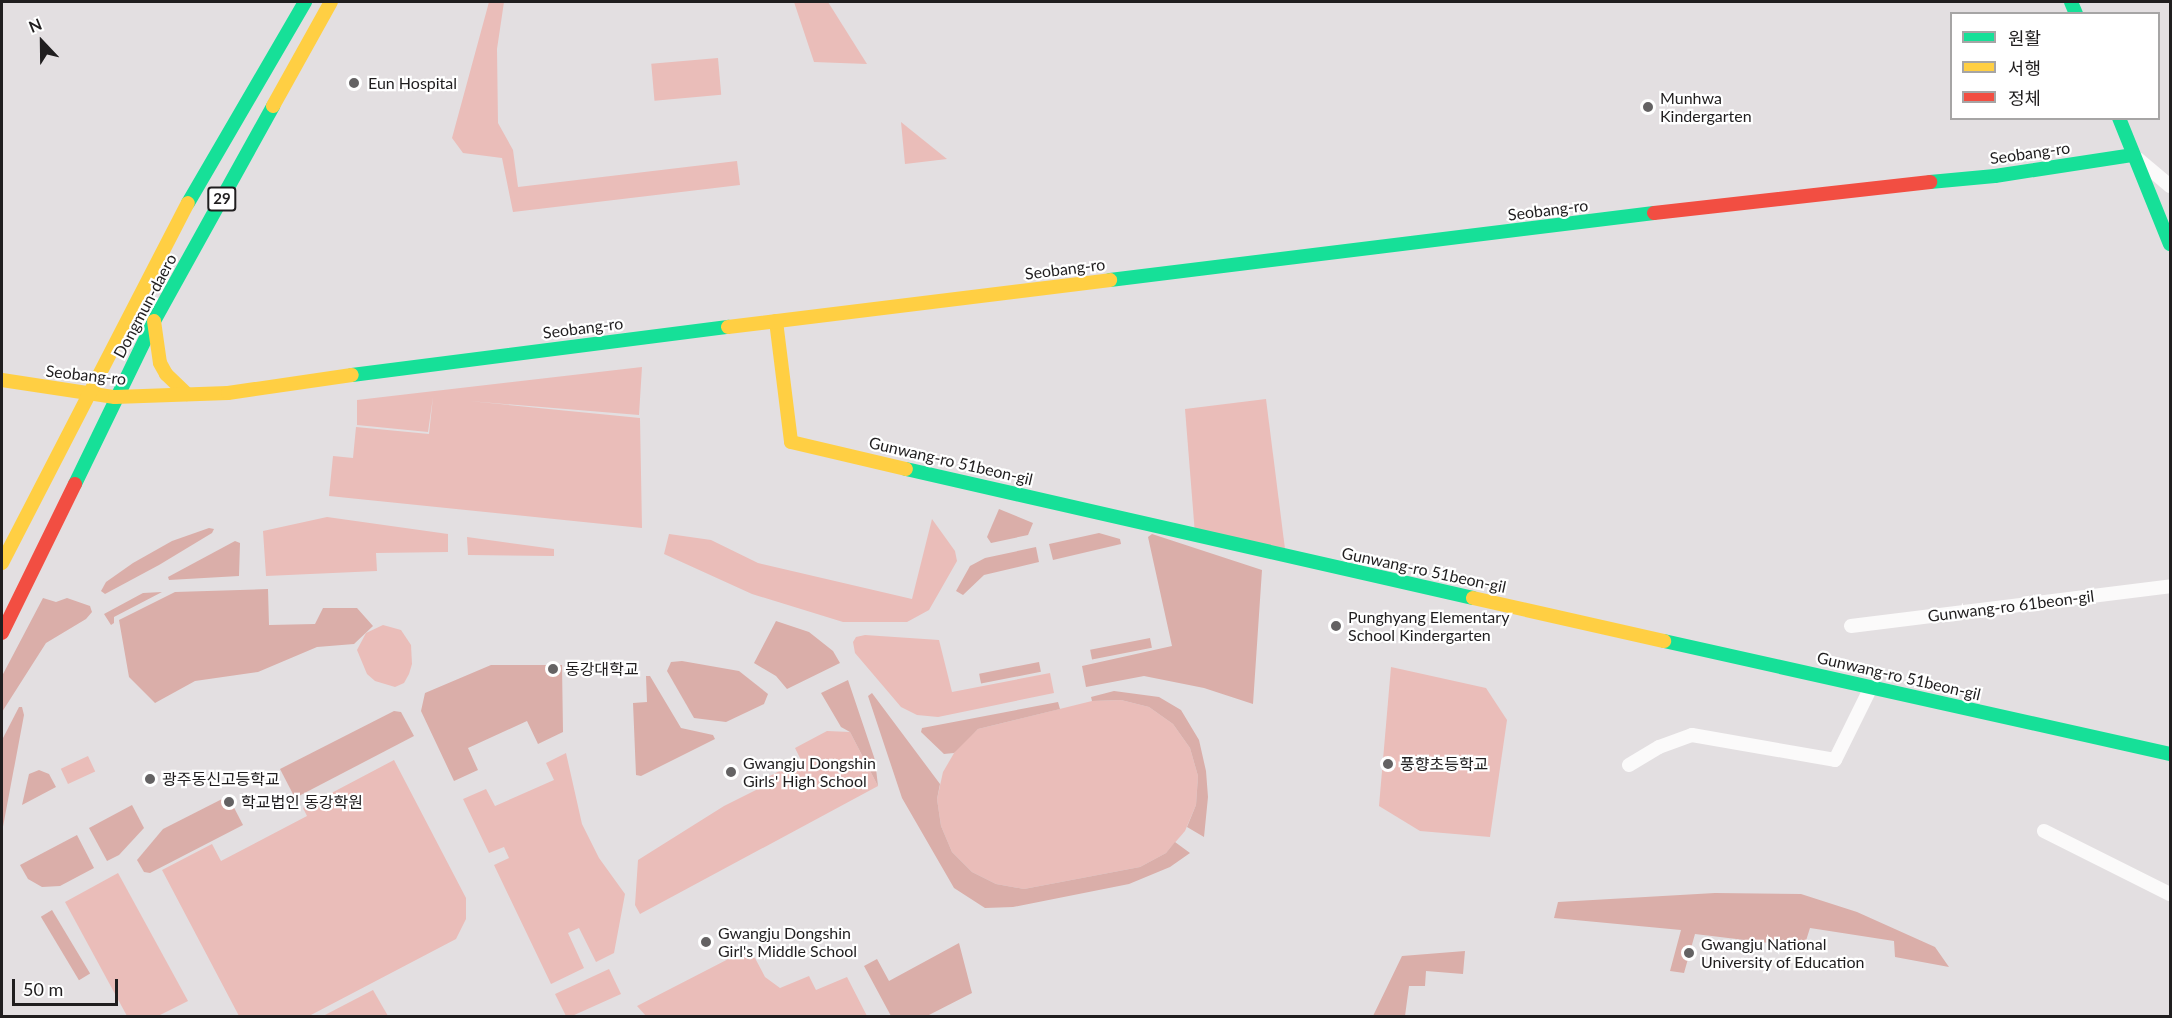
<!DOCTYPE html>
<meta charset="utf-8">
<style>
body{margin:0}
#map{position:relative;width:2172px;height:1018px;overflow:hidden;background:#e3dfe1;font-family:Lato,"Noto Sans KR",sans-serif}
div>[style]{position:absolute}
.green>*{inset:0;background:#eabdb9;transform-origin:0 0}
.forest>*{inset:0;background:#daaea9;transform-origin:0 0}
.street>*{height:14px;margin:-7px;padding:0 7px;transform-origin:7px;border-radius:7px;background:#fbfafa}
.fast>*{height:14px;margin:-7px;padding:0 7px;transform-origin:7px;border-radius:7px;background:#16e098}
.slow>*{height:14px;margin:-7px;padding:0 7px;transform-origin:7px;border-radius:7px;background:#ffcf43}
.jam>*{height:14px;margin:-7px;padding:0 7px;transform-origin:7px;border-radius:7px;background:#f24e42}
.dots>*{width:16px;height:16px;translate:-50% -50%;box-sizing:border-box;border:3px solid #fff;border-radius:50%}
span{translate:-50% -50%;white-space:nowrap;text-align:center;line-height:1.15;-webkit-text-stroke:4.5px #fff;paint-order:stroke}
.shield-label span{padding:2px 4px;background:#fff;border:2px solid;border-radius:4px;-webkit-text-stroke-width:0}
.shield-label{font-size:15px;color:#201e1f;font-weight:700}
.poi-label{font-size:16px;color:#201e1f}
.left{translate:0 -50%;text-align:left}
.street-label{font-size:16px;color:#201e1f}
.frame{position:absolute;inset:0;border:3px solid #201e1f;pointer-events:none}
.legend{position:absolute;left:1950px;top:12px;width:210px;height:108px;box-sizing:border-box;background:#fff;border:2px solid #a6a5a5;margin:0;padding:8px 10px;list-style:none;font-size:18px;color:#201e1f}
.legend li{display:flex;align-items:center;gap:12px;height:30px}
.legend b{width:30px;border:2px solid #a6a5a5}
.north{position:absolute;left:12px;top:12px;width:60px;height:60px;-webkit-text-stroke:4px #fff;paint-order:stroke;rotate:338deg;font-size:16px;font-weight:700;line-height:24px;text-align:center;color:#201e1f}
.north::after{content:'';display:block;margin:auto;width:21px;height:27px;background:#201e1f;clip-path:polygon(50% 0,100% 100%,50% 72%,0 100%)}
.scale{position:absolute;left:12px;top:979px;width:106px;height:27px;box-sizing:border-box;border:3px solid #201e1f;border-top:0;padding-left:8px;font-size:18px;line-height:21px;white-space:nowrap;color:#201e1f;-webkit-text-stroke:4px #fff;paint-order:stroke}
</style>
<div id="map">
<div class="green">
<div style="clip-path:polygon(489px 2px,504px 2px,497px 49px,498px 123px,513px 150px,518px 187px,737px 161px,740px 185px,513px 212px,502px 158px,463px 153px,452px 138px)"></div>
<div style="clip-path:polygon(794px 2px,828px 2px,867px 64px,814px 62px)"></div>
<div style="left:718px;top:58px;width:37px;height:67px;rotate:85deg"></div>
<div style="clip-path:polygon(901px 122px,947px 159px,905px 164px)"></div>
<div style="clip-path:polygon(642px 367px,639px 415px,469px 401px,640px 418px,642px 528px,329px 496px,333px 456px,353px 458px,356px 427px,429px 434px,433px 397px,428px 432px,357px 425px,357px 400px)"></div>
<div style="clip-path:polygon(1266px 399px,1286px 557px,1195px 534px,1185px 409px)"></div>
<div style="clip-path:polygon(327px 517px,448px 534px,448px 552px,376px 553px,377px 571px,266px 576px,263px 531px)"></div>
<div style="clip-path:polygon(932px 519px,955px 551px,957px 561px,929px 610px,907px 622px,843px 622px,752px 594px,664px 554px,669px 534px,711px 540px,758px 563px,912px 599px)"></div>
<div style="clip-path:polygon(467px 537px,554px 549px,554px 556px,468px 555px)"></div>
<div style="clip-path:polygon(383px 625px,401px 630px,411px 645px,412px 664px,409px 674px,404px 683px,395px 687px,375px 681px,367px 674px,357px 650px,366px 633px)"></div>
<div style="clip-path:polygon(865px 635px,939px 640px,952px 692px,1050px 673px,1054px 693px,938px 717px,917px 715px,901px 707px,855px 653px,853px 642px,856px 637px)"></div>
<div style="clip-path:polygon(1391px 667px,1486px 688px,1507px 720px,1490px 837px,1420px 831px,1379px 806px)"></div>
<div style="clip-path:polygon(1121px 700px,1149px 707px,1173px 724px,1190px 748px,1198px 776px,1196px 805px,1185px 831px,1166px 853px,1140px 867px,1024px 889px,996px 884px,972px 872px,952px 852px,941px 826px,937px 799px,943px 772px,957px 748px,978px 729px,1092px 701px)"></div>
<div style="clip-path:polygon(827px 731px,850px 732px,878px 786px,640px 914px,635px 905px,638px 860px,724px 806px,758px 789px,756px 783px,801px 760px,795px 748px)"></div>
<div style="clip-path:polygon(566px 753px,582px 824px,599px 858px,625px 894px,614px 953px,596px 962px,579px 928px,568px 933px,584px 968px,551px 984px,494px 865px,509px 858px,504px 847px,489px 853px,463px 799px,486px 789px,495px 806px,554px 780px,546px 763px)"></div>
<div style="left:88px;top:756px;width:17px;height:30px;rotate:65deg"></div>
<div style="clip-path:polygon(394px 760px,466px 898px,466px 919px,456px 939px,309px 1016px,239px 1016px,162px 870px,212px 844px,221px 861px,307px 816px,303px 808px)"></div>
<div style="clip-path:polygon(118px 873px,188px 1001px,158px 1016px,127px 1016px,65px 902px)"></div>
<div style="clip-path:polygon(740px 953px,755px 958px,765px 977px,780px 988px,809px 976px,816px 990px,847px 977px,867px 1016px,646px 1016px,637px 1006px)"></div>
<div style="clip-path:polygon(609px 969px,621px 994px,572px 1016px,566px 1016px,555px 994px)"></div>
<div style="clip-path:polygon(373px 990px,388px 1016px,323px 1016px)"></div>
</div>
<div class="forest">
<div style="clip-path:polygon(999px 509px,1033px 523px,1028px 535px,991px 543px,987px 537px)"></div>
<div style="clip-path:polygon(209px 528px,214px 529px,212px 533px,159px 565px,105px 594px,101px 591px,106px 582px,133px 563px,172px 541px)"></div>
<div style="clip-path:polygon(1099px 533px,1120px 539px,1121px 544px,1053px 560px,1049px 544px)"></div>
<div style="clip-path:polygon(1152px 534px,1262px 570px,1253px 704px,1204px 688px,1144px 676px,1086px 687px,1082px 666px,1172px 646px,1148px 537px)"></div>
<div style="clip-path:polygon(235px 541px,240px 543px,239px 576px,169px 580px,168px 577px)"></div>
<div style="clip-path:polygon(1036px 547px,1039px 562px,984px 575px,963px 595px,956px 591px,970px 566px,985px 558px)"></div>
<div style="clip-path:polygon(268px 589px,269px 625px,315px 624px,323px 608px,357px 608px,373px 626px,354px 644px,317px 647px,258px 672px,195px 681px,155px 703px,129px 677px,119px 620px,175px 592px)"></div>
<div style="clip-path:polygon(162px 592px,114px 617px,114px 623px,111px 625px,104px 614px,143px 593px)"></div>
<div style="clip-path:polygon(43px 598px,56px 602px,67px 598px,90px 606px,92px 612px,86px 619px,46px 643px,2px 712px,2px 676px)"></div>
<div style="clip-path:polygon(776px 621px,809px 632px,833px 651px,840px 663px,787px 689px,776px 676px,754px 663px)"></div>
<div style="left:1150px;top:638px;width:10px;height:61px;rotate:79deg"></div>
<div style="clip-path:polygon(682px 661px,739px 671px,768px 694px,764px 704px,726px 722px,694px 718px,667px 671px,671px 662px)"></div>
<div style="left:1039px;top:662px;width:10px;height:61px;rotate:79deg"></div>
<div style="clip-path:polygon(491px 665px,562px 665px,563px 732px,538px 744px,527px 721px,468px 748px,478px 770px,454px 781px,421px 711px,425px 693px)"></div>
<div style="clip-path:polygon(646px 676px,650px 676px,681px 728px,713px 735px,715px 739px,641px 776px,636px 775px,633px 703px,647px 702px)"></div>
<div style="clip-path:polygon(848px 680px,875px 760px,878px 786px,850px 732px,841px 727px,821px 693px)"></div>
<div style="clip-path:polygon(1114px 691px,1159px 697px,1181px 710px,1199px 740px,1206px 771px,1208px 797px,1204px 837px,1187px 827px,1196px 805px,1198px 776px,1190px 748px,1173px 724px,1149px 707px,1121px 700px,1092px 701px,1091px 697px)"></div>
<div style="clip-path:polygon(872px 693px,940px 784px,937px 799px,941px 826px,952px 852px,972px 872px,996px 884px,1024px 889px,1140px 867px,1166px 853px,1175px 842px,1190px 853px,1170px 867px,1129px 884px,1013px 907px,985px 908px,954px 888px,902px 798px,868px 696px)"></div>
<div style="clip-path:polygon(1058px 702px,1060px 709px,978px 729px,954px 753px,944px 754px,921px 732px,922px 728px)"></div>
<div style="clip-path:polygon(19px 707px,22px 707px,24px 715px,2px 832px,2px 740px)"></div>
<div style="clip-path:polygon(394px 711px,401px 712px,414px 736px,295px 798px,280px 769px)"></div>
<div style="clip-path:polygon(39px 770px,49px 774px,56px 787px,22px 805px,29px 774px)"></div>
<div style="clip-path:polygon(228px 796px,243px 825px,150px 873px,144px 872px,137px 860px,163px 829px)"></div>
<div style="clip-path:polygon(132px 805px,144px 828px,119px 855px,107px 861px,89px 828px)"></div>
<div style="clip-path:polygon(77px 835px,94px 868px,60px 886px,42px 887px,28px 879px,20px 865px)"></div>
<div style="clip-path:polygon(1715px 893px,1801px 894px,1857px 912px,1935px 947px,1949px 967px,1895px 957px,1894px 941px,1810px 928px,1804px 947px,1695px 934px,1684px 973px,1670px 971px,1681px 930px,1554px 918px,1558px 902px)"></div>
<div style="left:52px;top:910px;width:74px;height:13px;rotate:59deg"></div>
<div style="clip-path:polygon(959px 943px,972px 993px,927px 1016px,891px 1016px,864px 966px,877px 959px,889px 981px)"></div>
<div style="clip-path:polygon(1465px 951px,1463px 974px,1426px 971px,1425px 986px,1409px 986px,1405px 1016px,1373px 1016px,1402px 956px)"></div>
</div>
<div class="street">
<div style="left:2138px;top:159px;width:42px;rotate:40.2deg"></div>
<div style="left:1851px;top:626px;width:321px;rotate:-7.1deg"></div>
<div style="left:1629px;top:765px;width:35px;rotate:-31deg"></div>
<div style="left:1659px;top:747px;width:35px;rotate:-20deg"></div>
<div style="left:1692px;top:735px;width:145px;rotate:9.9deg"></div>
<div style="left:1835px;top:760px;width:81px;rotate:-63.7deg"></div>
<div style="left:2044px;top:831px;width:141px;rotate:26.6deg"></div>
</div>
<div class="fast">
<div style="left:2071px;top:2px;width:13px;rotate:67deg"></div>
<div style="left:2119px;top:118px;width:136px;rotate:68deg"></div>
<div style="left:1930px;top:182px;width:65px;rotate:-5.3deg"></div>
<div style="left:1995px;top:176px;width:140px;rotate:-8.7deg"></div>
<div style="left:188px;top:203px;width:233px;rotate:-59.8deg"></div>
<div style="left:1110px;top:280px;width:548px;rotate:-7.02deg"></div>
<div style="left:352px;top:375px;width:379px;rotate:-7.3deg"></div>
<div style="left:906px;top:469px;width:581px;rotate:12.82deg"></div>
<div style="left:75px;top:484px;width:181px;rotate:-64.1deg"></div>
<div style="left:154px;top:321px;width:246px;rotate:-61deg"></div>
<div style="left:1664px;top:641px;width:518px;rotate:12.59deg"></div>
</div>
<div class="slow">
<div style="left:273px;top:106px;width:119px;rotate:-60.9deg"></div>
<div style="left:154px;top:321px;width:42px;rotate:81.9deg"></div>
<div style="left:160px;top:363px;width:13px;rotate:61deg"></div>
<div style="left:166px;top:374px;width:29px;rotate:44deg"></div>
<div style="left:776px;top:321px;width:122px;rotate:82.9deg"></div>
<div style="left:791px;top:442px;width:118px;rotate:13.2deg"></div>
<div style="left:728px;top:327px;width:385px;rotate:-7deg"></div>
<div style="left:2px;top:380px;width:114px;rotate:8.6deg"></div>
<div style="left:115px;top:397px;width:113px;rotate:-2deg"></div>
<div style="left:228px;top:393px;width:125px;rotate:-8.3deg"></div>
<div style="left:2px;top:563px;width:405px;rotate:-62.7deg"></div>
<div style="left:1473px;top:598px;width:196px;rotate:12.7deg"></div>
</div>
<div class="jam">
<div style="left:1654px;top:213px;width:278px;rotate:-6.4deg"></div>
<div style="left:2px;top:633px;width:166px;rotate:-63.9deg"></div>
</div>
<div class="dots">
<div style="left:354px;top:83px;background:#646263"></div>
<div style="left:1648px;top:107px;background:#646263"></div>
<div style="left:1336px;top:626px;background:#646263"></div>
<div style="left:553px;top:669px;background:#646263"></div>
<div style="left:1388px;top:764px;background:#646263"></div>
<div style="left:731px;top:772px;background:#646263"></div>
<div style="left:150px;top:779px;background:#646263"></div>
<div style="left:229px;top:802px;background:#646263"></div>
<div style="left:706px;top:942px;background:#646263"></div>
<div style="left:1689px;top:953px;background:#646263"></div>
</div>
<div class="shield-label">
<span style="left:222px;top:199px">29</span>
</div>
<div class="poi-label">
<span class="left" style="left:368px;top:83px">Eun Hospital</span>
<span class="left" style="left:1660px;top:107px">Munhwa<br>Kindergarten</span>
<span class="left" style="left:1348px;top:626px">Punghyang Elementary<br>School Kindergarten</span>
<span class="left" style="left:565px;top:669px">동강대학교</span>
<span class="left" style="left:743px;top:772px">Gwangju Dongshin<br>Girls' High School</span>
<span class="left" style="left:1400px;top:764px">풍향초등학교</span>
<span class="left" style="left:162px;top:779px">광주동신고등학교</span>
<span class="left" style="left:241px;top:802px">학교법인 동강학원</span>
<span class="left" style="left:718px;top:942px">Gwangju Dongshin<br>Girl's Middle School</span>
<span class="left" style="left:1701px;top:953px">Gwangju National<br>University of Education</span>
</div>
<div class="street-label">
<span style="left:2030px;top:153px;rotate:-8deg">Seobang-ro</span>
<span style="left:1548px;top:210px;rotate:-7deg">Seobang-ro</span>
<span style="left:1065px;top:269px;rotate:-7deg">Seobang-ro</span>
<span style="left:145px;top:306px;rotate:-62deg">Dongmun-daero</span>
<span style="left:583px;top:328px;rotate:-7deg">Seobang-ro</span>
<span style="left:86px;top:375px;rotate:6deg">Seobang-ro</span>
<span style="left:951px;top:461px;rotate:13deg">Gunwang-ro 51beon-gil</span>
<span style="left:1424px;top:570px;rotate:12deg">Gunwang-ro 51beon-gil</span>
<span style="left:2011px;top:606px;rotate:-7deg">Gunwang-ro 61beon-gil</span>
<span style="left:1899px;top:676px;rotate:13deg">Gunwang-ro 51beon-gil</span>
</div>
<div class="frame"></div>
<ul class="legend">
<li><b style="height:8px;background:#16e098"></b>원활</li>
<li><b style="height:8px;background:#ffcf43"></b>서행</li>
<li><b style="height:8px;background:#f24e42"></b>정체</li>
</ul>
<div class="north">N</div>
<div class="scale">50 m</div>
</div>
